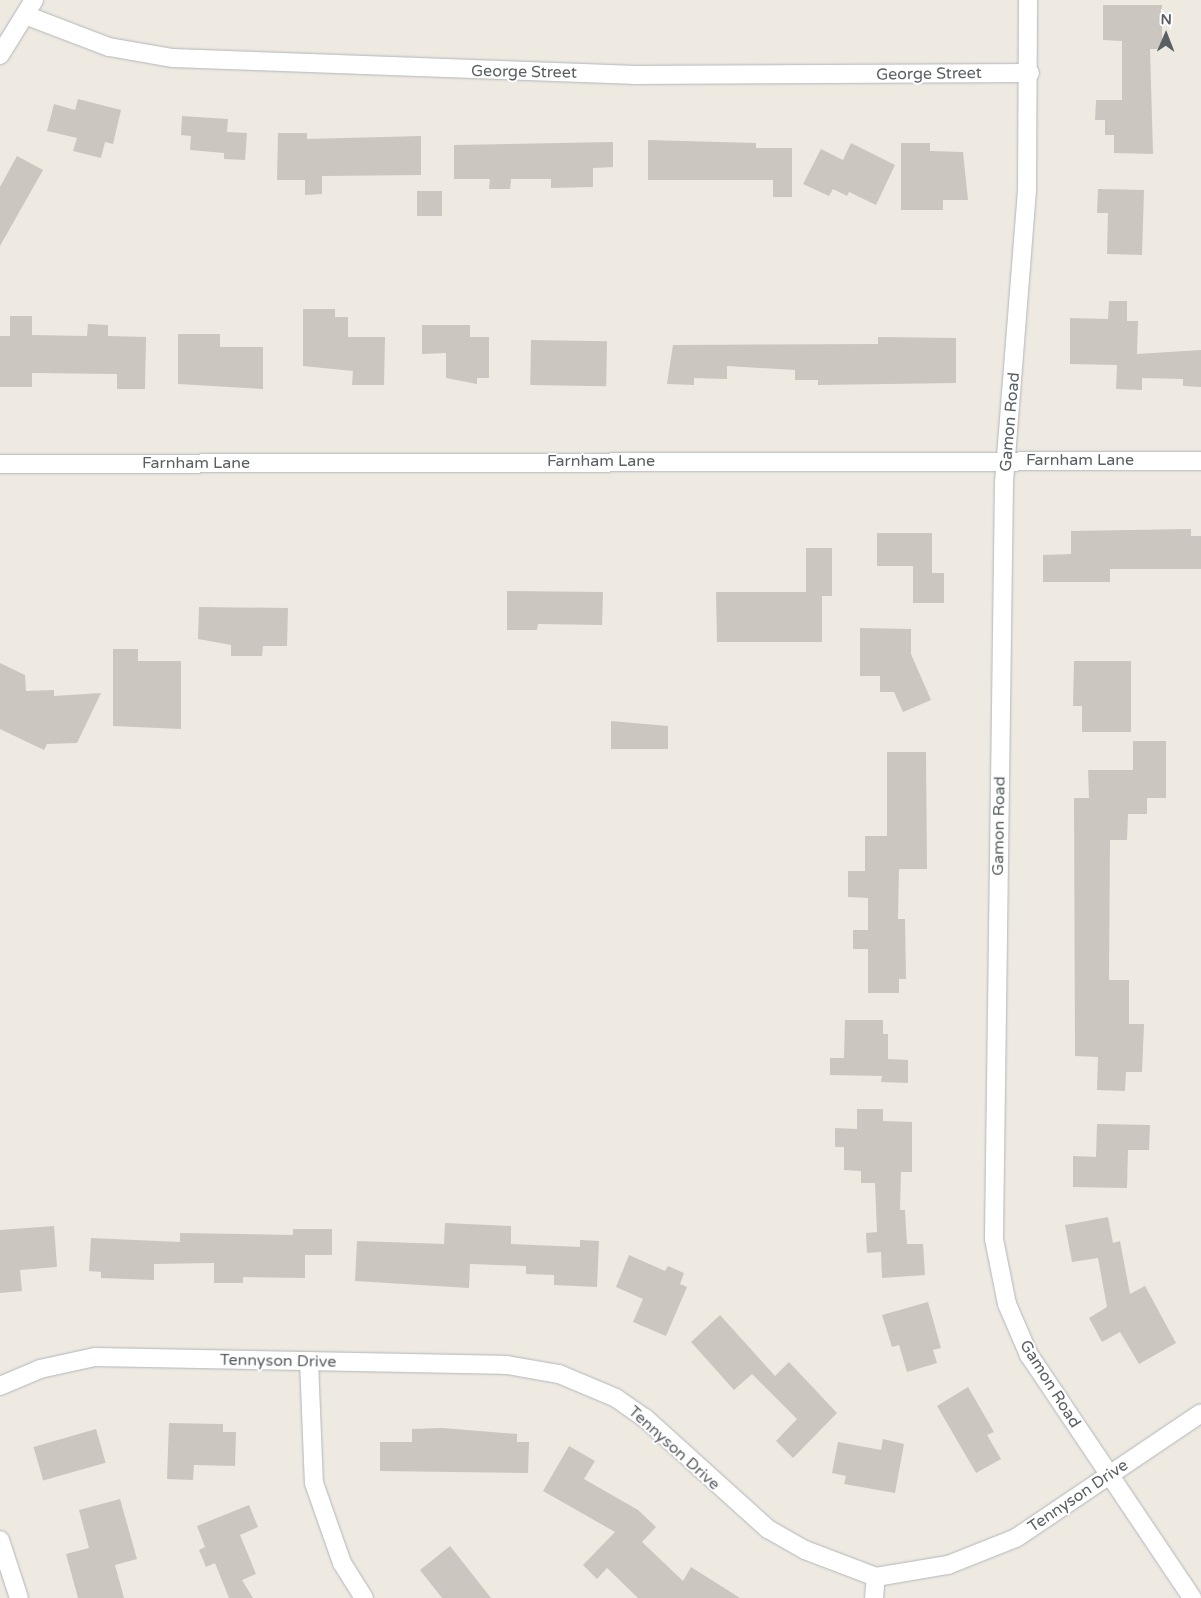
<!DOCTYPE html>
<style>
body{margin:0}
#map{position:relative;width:1201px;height:1598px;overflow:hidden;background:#eee9e1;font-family:"Varela Round",sans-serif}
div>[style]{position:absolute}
.building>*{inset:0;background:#cbc6c0;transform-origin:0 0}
.roads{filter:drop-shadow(0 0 1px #b2b6ba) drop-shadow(0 0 1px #b2b6ba)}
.minor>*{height:18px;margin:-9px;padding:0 9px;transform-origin:9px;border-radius:9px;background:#fff}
span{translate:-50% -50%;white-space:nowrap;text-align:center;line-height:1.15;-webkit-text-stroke:4px #fff;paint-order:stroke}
.street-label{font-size:16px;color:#595f63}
.north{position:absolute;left:1141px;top:10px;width:50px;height:50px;-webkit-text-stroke:4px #fff;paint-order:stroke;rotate:1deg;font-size:14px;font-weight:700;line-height:20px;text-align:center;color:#595f63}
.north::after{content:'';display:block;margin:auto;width:18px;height:22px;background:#595f63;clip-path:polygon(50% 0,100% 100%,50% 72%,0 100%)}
</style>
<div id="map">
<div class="building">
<div style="clip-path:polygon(1103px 5px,1162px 5px,1162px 49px,1150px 49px,1153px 154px,1114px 153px,1114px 135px,1105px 135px,1105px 120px,1095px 120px,1096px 100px,1122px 100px,1122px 41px,1103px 40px)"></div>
<div style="clip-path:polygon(78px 99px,121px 110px,113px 144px,105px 142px,101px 158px,73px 151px,77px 138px,47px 131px,54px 104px,75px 110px)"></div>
<div style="clip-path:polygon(182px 116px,228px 119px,227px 132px,247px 133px,245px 160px,224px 159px,224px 153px,190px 150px,191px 136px,181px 135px)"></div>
<div style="clip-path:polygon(278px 133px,307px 133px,307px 139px,421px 136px,421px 175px,322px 176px,322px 194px,305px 195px,305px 180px,277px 180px)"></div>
<div style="clip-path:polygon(648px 140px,756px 143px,756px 148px,792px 148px,792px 197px,773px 197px,773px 180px,648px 180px)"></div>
<div style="clip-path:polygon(613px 142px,613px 167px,593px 168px,593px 187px,551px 188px,551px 179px,511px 179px,510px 189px,489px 189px,490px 179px,454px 179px,454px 145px)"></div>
<div style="clip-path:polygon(851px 143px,895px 165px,876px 205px,849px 192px,847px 196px,833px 189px,829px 196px,803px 184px,821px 149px,843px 160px)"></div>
<div style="clip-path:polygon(901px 143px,930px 143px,930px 151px,963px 152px,968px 200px,943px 200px,943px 210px,901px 210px)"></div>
<div style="clip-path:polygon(17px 156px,43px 170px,0 246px,0 187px)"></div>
<div style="clip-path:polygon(1098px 189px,1144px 190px,1142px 255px,1107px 254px,1108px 213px,1097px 213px)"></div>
<div style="left:417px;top:191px;width:25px;height:25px"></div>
<div style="clip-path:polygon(1109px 301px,1127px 301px,1127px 321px,1138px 321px,1137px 354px,1201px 350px,1201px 387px,1183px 386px,1183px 379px,1142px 378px,1142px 390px,1116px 389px,1117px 365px,1070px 364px,1070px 318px,1108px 319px)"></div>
<div style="clip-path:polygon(303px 309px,335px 309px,335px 317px,348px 317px,348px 337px,385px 337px,384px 385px,352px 385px,353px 371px,303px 366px)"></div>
<div style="clip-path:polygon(10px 316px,32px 316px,32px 335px,87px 336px,88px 324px,108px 325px,108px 336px,146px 337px,145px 389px,117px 389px,117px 374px,32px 373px,32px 387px,0 387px,0 336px,10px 336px)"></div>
<div style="clip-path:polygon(422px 325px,470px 325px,470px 337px,489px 337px,489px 378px,477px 378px,477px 384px,446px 378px,446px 353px,422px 354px)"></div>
<div style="clip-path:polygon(178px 334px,220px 334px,220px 347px,263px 347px,263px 389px,178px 384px)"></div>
<div style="clip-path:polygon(878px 337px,956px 338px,956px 383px,818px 385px,818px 380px,795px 380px,795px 370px,727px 366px,727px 379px,694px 378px,694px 385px,667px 384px,673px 345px,878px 344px)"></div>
<div style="left:531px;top:340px;width:76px;height:45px;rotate:1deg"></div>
<div style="clip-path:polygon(1191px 529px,1191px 536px,1201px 536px,1201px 569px,1110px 569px,1110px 582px,1043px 582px,1043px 555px,1071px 554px,1071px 531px)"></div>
<div style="clip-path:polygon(877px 533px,932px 533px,932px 573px,944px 573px,944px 603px,913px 603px,913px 566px,877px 566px)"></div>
<div style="clip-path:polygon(806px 548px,832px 548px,832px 596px,822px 596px,822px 642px,717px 642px,716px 592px,806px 592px)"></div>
<div style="clip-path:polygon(507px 591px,603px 592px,602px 625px,538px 624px,537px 630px,507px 630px)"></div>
<div style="clip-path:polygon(199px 607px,288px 608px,287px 646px,263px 646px,262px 656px,231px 656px,231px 645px,198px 639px)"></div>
<div style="clip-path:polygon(860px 628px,911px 629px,911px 654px,931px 700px,903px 712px,894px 692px,880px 692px,880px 676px,860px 676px)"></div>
<div style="clip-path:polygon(113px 649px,138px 649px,138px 661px,181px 661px,181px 729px,113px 726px)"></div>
<div style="clip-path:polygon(1074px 661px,1131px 661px,1131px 732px,1082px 732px,1082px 706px,1073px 706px)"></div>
<div style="clip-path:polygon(0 663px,25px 675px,26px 691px,54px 690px,54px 696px,101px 693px,77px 743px,47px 744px,44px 750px,0 729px)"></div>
<div style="clip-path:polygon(611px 721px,668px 726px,668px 749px,611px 749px)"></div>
<div style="clip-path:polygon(1133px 741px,1166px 741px,1166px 798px,1147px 798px,1147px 814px,1128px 814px,1127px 840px,1110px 840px,1109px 980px,1129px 980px,1129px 1024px,1144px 1024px,1142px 1072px,1126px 1072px,1125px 1091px,1097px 1090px,1098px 1057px,1075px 1056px,1074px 798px,1089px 798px,1088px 770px,1133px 770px)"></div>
<div style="clip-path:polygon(887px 752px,926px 752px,927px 869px,899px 869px,898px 919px,905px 919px,906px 979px,899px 979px,899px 993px,868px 993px,868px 949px,853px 949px,853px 930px,868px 930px,868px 898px,848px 897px,848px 871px,865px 871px,865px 836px,887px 836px)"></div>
<div style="clip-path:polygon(845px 1020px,883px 1020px,883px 1034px,888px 1034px,888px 1059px,908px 1060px,908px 1083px,881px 1082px,882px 1076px,830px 1075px,830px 1058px,844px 1058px)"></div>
<div style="clip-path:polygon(857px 1109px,883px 1109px,883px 1121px,912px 1122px,912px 1172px,901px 1172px,900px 1210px,905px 1210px,907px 1244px,923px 1244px,925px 1275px,882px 1278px,881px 1252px,867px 1253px,866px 1233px,877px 1232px,875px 1183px,861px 1183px,861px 1171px,844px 1170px,844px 1147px,835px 1147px,835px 1128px,857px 1129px)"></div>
<div style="clip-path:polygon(1097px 1124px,1150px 1125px,1149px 1150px,1128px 1150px,1127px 1188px,1073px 1187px,1073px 1156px,1096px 1157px)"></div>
<div style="clip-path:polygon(1108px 1217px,1113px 1243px,1120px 1241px,1130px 1294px,1145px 1286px,1176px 1343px,1139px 1364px,1120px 1332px,1102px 1342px,1089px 1318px,1107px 1307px,1098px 1258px,1072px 1262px,1065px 1225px)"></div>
<div style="clip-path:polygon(445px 1223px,511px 1226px,511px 1244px,580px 1247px,580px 1240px,599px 1241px,597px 1287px,554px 1285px,554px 1275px,526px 1274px,526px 1266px,470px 1264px,469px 1288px,355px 1281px,357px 1241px,444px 1244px)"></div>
<div style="clip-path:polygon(54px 1226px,57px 1267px,20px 1270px,22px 1291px,0 1293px,0 1230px)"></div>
<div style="clip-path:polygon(293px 1229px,332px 1229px,332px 1255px,305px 1255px,305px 1278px,243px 1277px,243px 1283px,214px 1283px,214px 1263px,154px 1264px,154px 1280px,101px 1278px,101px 1272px,89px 1271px,91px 1238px,180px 1242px,180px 1233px,293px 1235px)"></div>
<div style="clip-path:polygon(629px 1255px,665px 1271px,668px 1266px,684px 1273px,680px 1284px,687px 1287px,666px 1336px,633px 1322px,643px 1299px,616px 1287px)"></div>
<div style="clip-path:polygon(928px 1302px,941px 1348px,933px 1350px,937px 1363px,907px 1372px,899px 1345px,892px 1347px,882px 1315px)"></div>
<div style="clip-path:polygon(720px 1315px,775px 1376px,789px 1362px,837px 1413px,793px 1458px,776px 1441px,797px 1419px,752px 1374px,734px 1390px,691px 1342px)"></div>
<div style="clip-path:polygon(968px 1387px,994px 1432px,987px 1435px,1001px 1459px,976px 1473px,937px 1406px)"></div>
<div style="clip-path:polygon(169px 1423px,223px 1424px,223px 1432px,236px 1432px,235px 1466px,194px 1465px,193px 1480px,167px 1479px)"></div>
<div style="clip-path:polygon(442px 1428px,517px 1434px,517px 1442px,529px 1442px,528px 1473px,380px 1471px,380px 1442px,412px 1442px,412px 1429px)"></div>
<div style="left:96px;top:1429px;width:35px;height:65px;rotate:74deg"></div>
<div style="clip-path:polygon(883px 1439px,904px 1444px,895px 1493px,844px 1484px,846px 1476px,832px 1473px,838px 1442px,881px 1450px)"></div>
<div style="clip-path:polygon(569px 1446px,595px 1461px,584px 1479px,638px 1510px,656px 1527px,642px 1542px,683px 1581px,691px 1567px,740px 1598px,638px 1598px,607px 1568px,597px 1579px,583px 1565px,615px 1532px,543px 1491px)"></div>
<div style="clip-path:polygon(120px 1499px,137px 1559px,115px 1565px,124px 1598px,78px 1598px,66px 1554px,89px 1548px,79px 1510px)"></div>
<div style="clip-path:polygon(249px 1505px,258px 1527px,240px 1535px,256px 1574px,242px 1580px,253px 1598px,229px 1598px,215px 1563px,206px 1567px,199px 1550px,205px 1547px,197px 1526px)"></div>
<div style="clip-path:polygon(450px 1546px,491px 1598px,442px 1598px,420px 1570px)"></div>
</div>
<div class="roads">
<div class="minor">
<div style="left:1028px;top:0;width:190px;rotate:90.3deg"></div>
<div style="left:1027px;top:190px;width:293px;rotate:94.5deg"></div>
<div style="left:1004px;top:482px;width:757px;rotate:90.76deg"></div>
<div style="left:994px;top:1239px;width:66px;rotate:78.7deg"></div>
<div style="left:1007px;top:1304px;width:56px;rotate:66.7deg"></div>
<div style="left:1029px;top:1355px;width:293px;rotate:56.1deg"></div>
<div style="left:25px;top:15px;width:90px;rotate:20.9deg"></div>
<div style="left:109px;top:47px;width:65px;rotate:9.8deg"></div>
<div style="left:173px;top:58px;width:464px;rotate:2.1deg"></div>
<div style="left:637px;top:75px;width:393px;rotate:-0.3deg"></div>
<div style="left:0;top:55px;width:65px;rotate:-58.3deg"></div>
<div style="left:0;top:464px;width:1201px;rotate:-0.14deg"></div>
<div style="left:309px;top:1361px;width:122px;rotate:87.7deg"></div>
<div style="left:314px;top:1483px;width:85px;rotate:70.7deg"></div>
<div style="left:342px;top:1563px;width:41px;rotate:57.8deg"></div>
<div style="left:0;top:1386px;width:43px;rotate:-23deg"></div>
<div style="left:40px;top:1369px;width:56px;rotate:-12.3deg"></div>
<div style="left:95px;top:1357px;width:412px;rotate:1.1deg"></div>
<div style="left:507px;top:1365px;width:53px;rotate:9.8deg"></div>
<div style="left:559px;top:1374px;width:62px;rotate:22.8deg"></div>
<div style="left:616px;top:1398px;width:35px;rotate:35deg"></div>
<div style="left:645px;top:1418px;width:166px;rotate:42.1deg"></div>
<div style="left:768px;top:1529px;width:43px;rotate:29.6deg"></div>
<div style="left:805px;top:1550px;width:76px;rotate:20.8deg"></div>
<div style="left:876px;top:1577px;width:73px;rotate:-9.5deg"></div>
<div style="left:948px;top:1565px;width:73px;rotate:-21.7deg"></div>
<div style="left:1016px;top:1538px;width:223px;rotate:-34deg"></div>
<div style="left:0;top:1540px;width:61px;rotate:71.9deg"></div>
<div style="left:874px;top:1598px;width:21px;rotate:-85deg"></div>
</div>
</div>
<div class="street-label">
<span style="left:524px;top:72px;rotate:1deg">George Street</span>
<span style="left:929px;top:74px;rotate:-1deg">George Street</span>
<span style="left:1010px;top:422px;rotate:-85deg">Gamon Road</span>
<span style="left:1080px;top:460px">Farnham Lane</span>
<span style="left:601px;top:461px">Farnham Lane</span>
<span style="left:196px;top:463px">Farnham Lane</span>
<span style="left:999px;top:826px;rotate:-89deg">Gamon Road</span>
<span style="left:278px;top:1361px;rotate:1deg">Tennyson Drive</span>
<span style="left:1050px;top:1384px;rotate:58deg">Gamon Road</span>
<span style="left:674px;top:1448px;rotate:42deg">Tennyson Drive</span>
<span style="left:1078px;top:1496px;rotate:-34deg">Tennyson Drive</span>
</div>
<div class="north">N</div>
</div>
